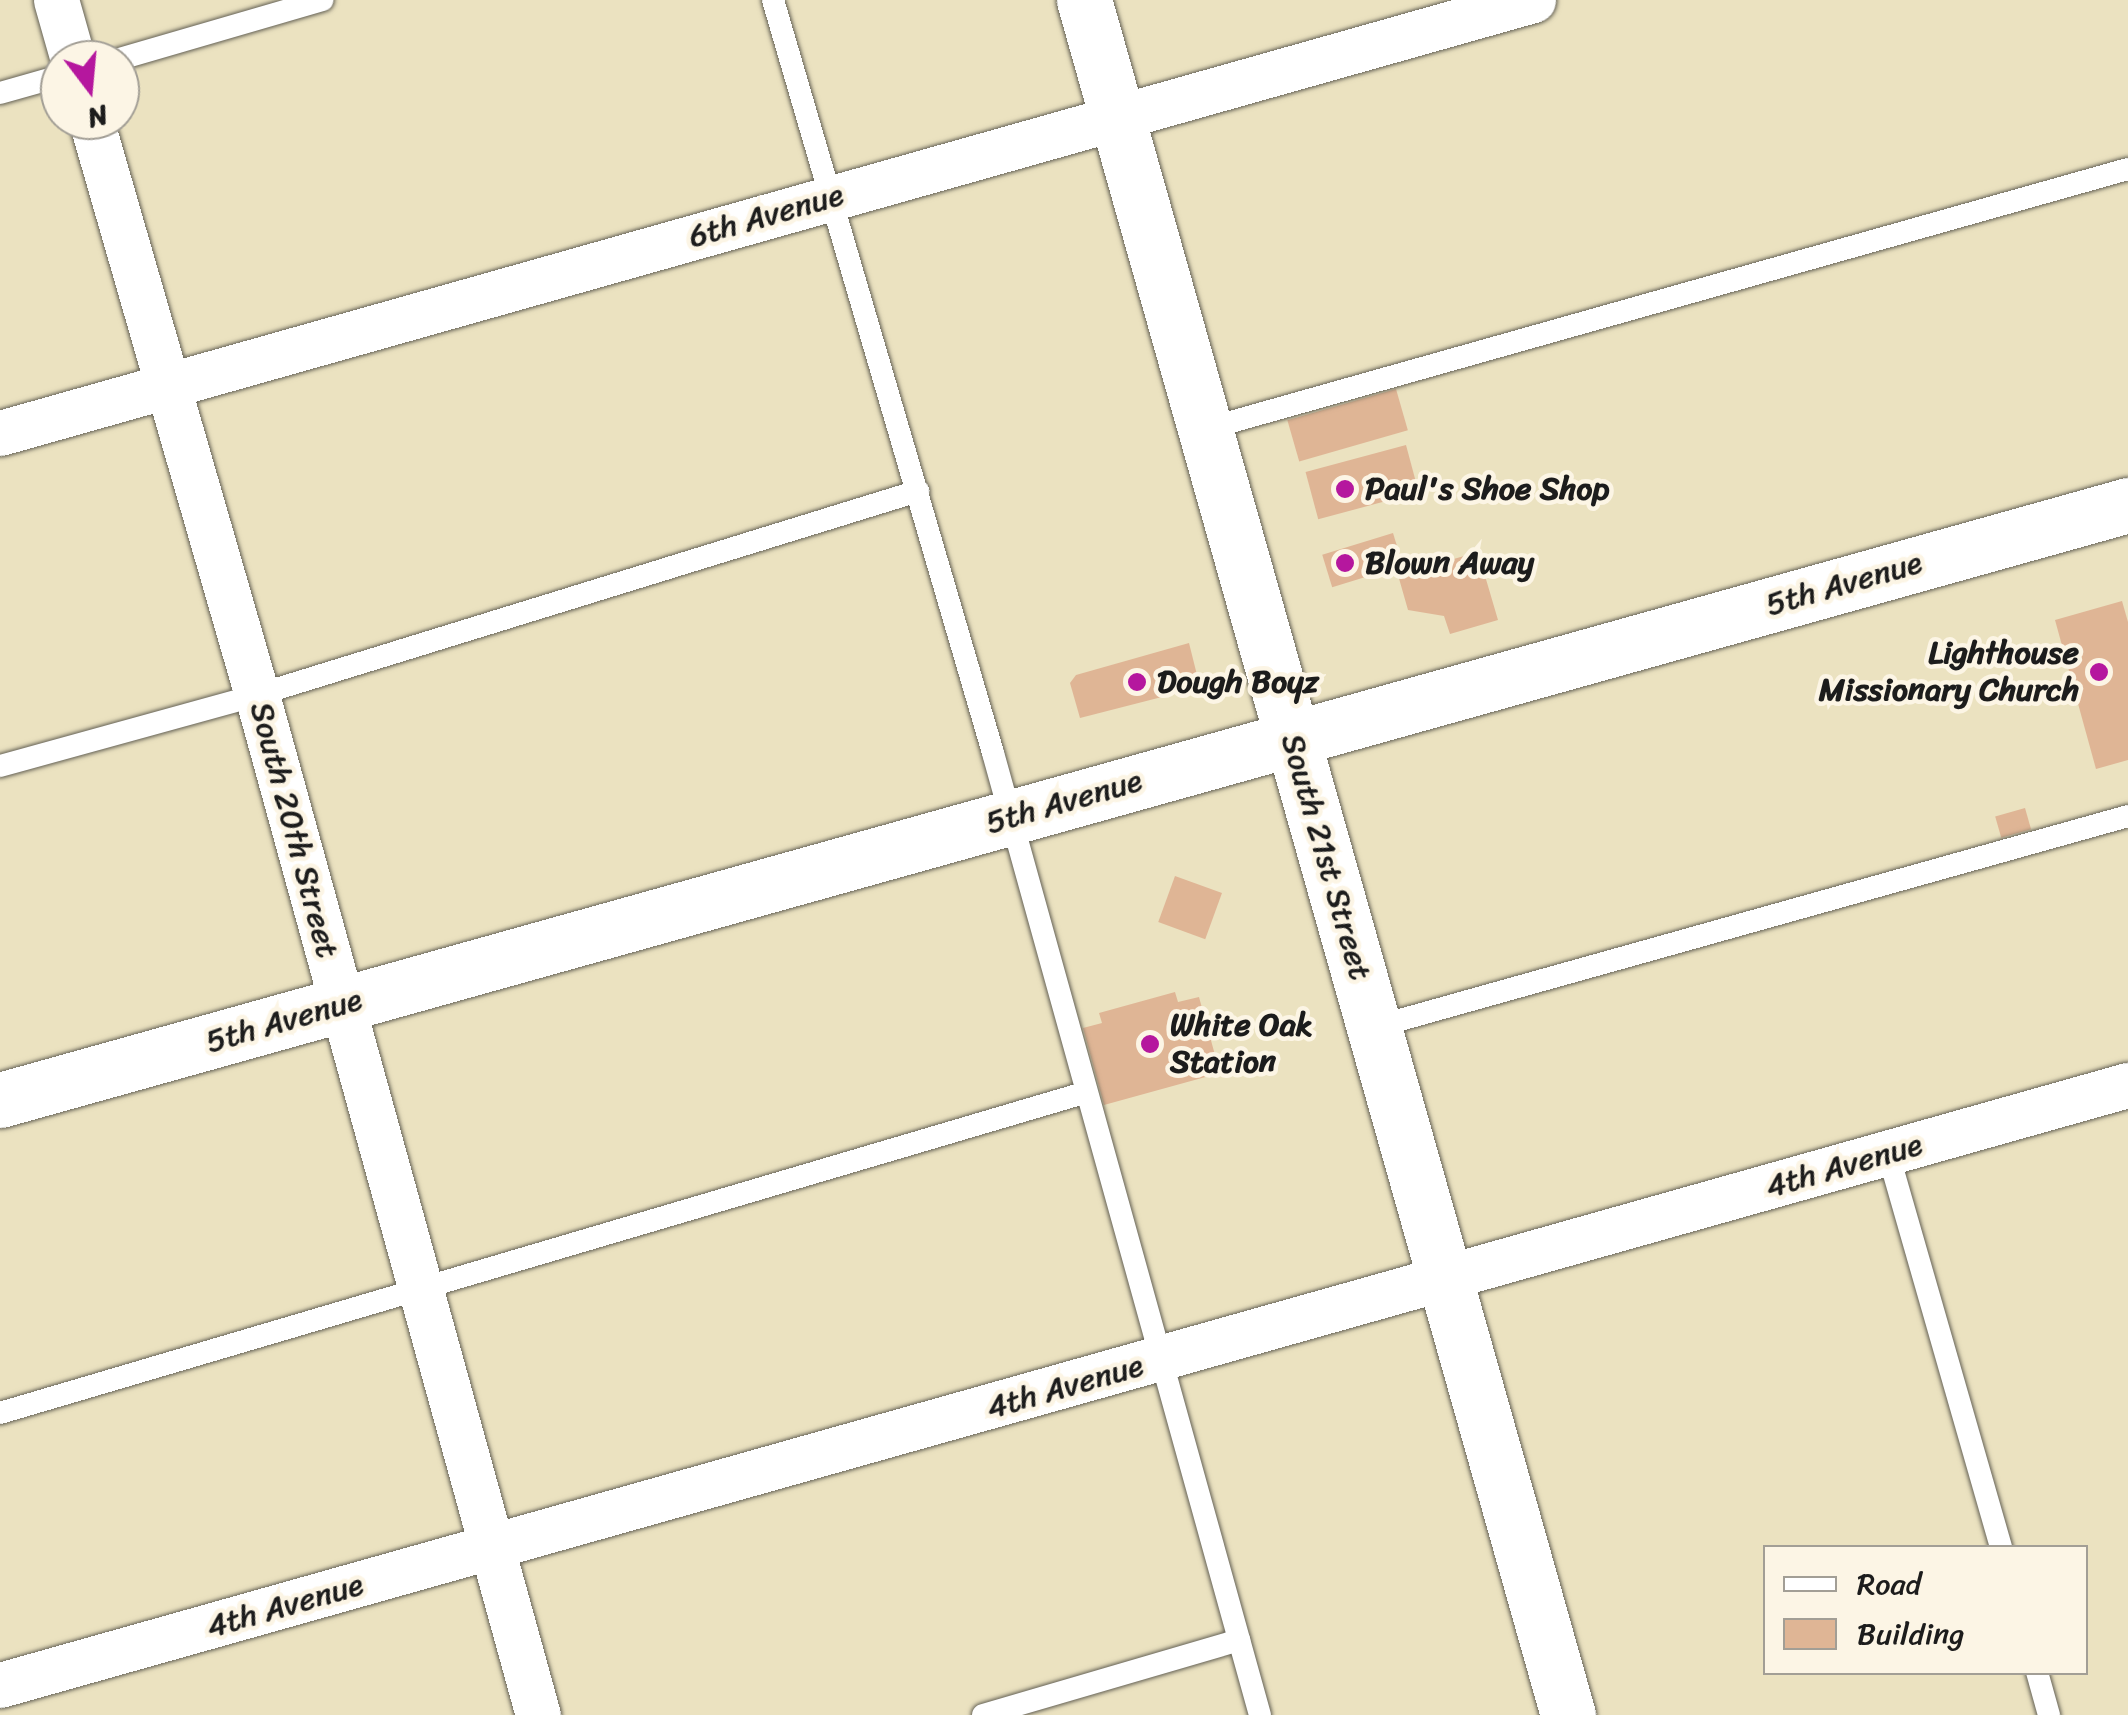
<!DOCTYPE html>
<style>
body{margin:0}
#map{position:relative;width:2128px;height:1715px;overflow:hidden;background:#ebe2c0;font-family:Sriracha,sans-serif}
div>[style]{position:absolute}
.building>*{inset:0;background:#dfb595;transform-origin:0 0}
.roads{filter:drop-shadow(0 0 2px #646155) drop-shadow(0 0 2px #646155)}
.service>*{height:22px;margin:-11px;padding:0 11px;transform-origin:11px;border-radius:11px;background:#fff}
.minor>*{height:45px;margin:-22.5px;padding:0 22.5px;transform-origin:22.5px;border-radius:22.5px;background:#fff}
.tertiary>*{height:55px;margin:-27.5px;padding:0 27.5px;transform-origin:27.5px;border-radius:27.5px;background:#fff}
.dots>*{width:28px;height:28px;translate:-50% -50%;box-sizing:border-box;border:5px solid #fcf5e5;border-radius:50%}
span{translate:-50% -50%;white-space:nowrap;text-align:center;line-height:1.15;-webkit-text-stroke:9px #fcf5e5;paint-order:stroke}
.street-label{font-size:32px;color:#1c1c1c}
.poi-label{font-size:32px;color:#1c1c1c;font-weight:700}
.left{translate:0 -50%;text-align:left}
.right{translate:-100% -50%;text-align:right}
.legend{position:absolute;left:1763px;top:1545px;width:325px;height:130px;box-sizing:border-box;background:#fcf5e5;border:2px solid #a29e95;margin:0;padding:12px 18px;list-style:none;font-size:30px;color:#1c1c1c}
.legend li{display:flex;align-items:center;gap:20px;height:50px}
.legend b{width:50px;border:2px solid #a29e95}
.north{position:absolute;left:40px;top:40px;width:100px;height:100px;box-sizing:border-box;background:#fcf5e5;border:2px solid #a29e95;border-radius:50%;rotate:164deg;font-size:28px;font-weight:700;line-height:40px;text-align:center;color:#1c1c1c}
.north::after{content:'';display:block;margin:auto;width:35px;height:45px;background:#b5179e;clip-path:polygon(50% 0,100% 100%,50% 72%,0 100%)}
</style>
<div id="map">
<div class="building">
<div style="left:1396px;top:389px;width:43px;height:113px;rotate:74deg"></div>
<div style="left:1406px;top:445px;width:49px;height:104px;rotate:75deg"></div>
<div style="left:1393px;top:533px;width:34px;height:74px;rotate:73deg"></div>
<div style="clip-path:polygon(1478px 552px,1498px 620px,1450px 634px,1444px 616px,1408px 610px,1398px 575px)"></div>
<div style="clip-path:polygon(2122px 601px,2128px 622px,2128px 760px,2096px 769px,2055px 620px)"></div>
<div style="clip-path:polygon(1189px 643px,1197px 675px,1193px 689px,1080px 718px,1070px 683px,1076px 675px)"></div>
<div style="left:2025px;top:808px;width:22px;height:31px;rotate:74deg"></div>
<div style="left:1175px;top:876px;width:50px;height:49px;rotate:20deg"></div>
<div style="clip-path:polygon(1175px 992px,1178px 1002px,1199px 997px,1220px 1073px,1104px 1105px,1083px 1028px,1102px 1023px,1099px 1013px)"></div>
</div>
<div class="roads">
<div class="service">
<div style="left:773px;top:0;width:784px;rotate:73.71deg"></div>
<div style="left:993px;top:753px;width:998px;rotate:74.49deg"></div>
<div style="left:116px;top:60px;width:215px;rotate:-16.2deg"></div>
<div style="left:0;top:93px;width:62px;rotate:-15.8deg"></div>
<div style="left:1206px;top:429px;width:958px;rotate:-15.75deg"></div>
<div style="left:0;top:766px;width:267px;rotate:-15.4deg"></div>
<div style="left:257px;top:695px;width:692px;rotate:-17.15deg"></div>
<div style="left:1375px;top:1027px;width:782px;rotate:-15.65deg"></div>
<div style="left:1888px;top:1153px;width:411px;rotate:74deg"></div>
<div style="left:0;top:1413px;width:1133px;rotate:-16.45deg"></div>
<div style="left:2037px;top:1672px;width:45px;rotate:74.4deg"></div>
<div style="left:983px;top:1715px;width:267px;rotate:-16.3deg"></div>
</div>
<div class="minor">
<div style="left:56px;top:0;width:62px;rotate:74.2deg"></div>
<div style="left:91px;top:120px;width:598px;rotate:73.9deg"></div>
<div style="left:257px;top:695px;width:1058px;rotate:74.6deg"></div>
<div style="left:0;top:433px;width:1593px;rotate:-15.77deg"></div>
<div style="left:0;top:1685px;width:2211px;rotate:-15.75deg"></div>
</div>
<div class="tertiary">
<div style="left:1084px;top:0;width:1782px;rotate:74.24deg"></div>
<div style="left:0;top:1100px;width:2210px;rotate:-15.62deg"></div>
</div>
</div>
<div class="dots">
<div style="left:1345px;top:489px;background:#b5179e"></div>
<div style="left:1345px;top:563px;background:#b5179e"></div>
<div style="left:2099px;top:672px;background:#b5179e"></div>
<div style="left:1137px;top:682px;background:#b5179e"></div>
<div style="left:1150px;top:1044px;background:#b5179e"></div>
</div>
<div class="street-label">
<span style="left:766px;top:216px;rotate:-16deg">6th Avenue</span>
<span style="left:1844px;top:584px;rotate:-16deg">5th Avenue</span>
<span style="left:1064px;top:802px;rotate:-16deg">5th Avenue</span>
<span style="left:294px;top:830px;rotate:75deg">South 20th Street</span>
<span style="left:1326px;top:857px;rotate:74deg">South 21st Street</span>
<span style="left:284px;top:1021px;rotate:-16deg">5th Avenue</span>
<span style="left:1844px;top:1166px;rotate:-16deg">4th Avenue</span>
<span style="left:1065px;top:1387px;rotate:-16deg">4th Avenue</span>
<span style="left:285px;top:1606px;rotate:-16deg">4th Avenue</span>
</div>
<div class="poi-label">
<span class="left" style="left:1365px;top:489px">Paul's Shoe Shop</span>
<span class="left" style="left:1365px;top:563px">Blown Away</span>
<span class="right" style="left:2079px;top:672px">Lighthouse<br>Missionary Church</span>
<span class="left" style="left:1157px;top:682px">Dough Boyz</span>
<span class="left" style="left:1170px;top:1044px">White Oak<br>Station</span>
</div>
<ul class="legend">
<li><b style="height:12px;background:#fff"></b>Road</li>
<li><b style="height:28px;background:#dfb595"></b>Building</li>
</ul>
<div class="north">N</div>
</div>
